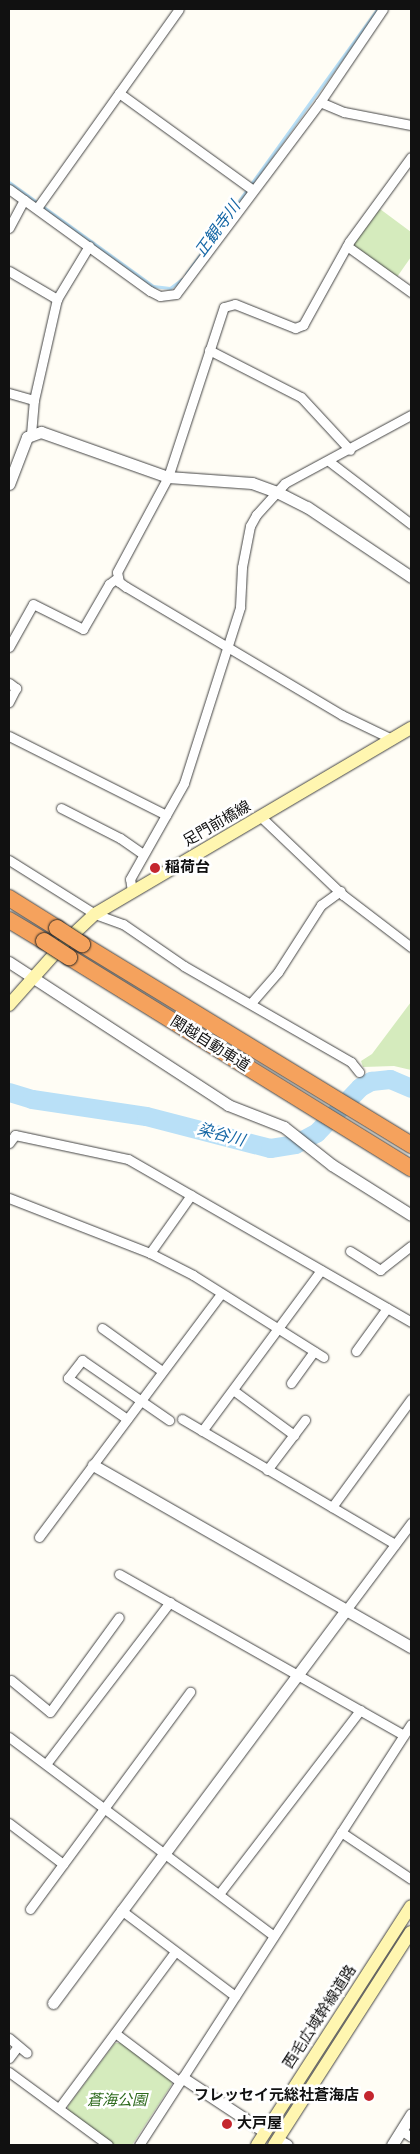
<!DOCTYPE html>
<meta charset="utf-8">
<style>
body{margin:0}
#map{position:relative;width:420px;height:2154px;overflow:hidden;background:#fffdf5;font-family:"Times New Roman","Noto Sans JP",serif}
div>[style]{position:absolute}
.green>*{inset:0;background:#d5ebbd}
.stream>*{height:3px;margin:-1.5px;padding:0 1.5px;transform-origin:1.5px;border-radius:1.5px;background:#b9e0f7}
.river>*{height:19px;margin:-9.5px;padding:0 9.5px;transform-origin:9.5px;border-radius:9.5px;background:#b9e0f7}
.roads{filter:drop-shadow(0 0 1px #444) drop-shadow(0 0 1px #444)}
.minor>*{height:9px;margin:-4.5px;padding:0 4.5px;transform-origin:4.5px;border-radius:4.5px;background:#fff}
.tertiary>*{height:11px;margin:-5.5px;padding:0 5.5px;transform-origin:5.5px;border-radius:5.5px;background:#fff}
.secondary>*{height:12px;margin:-6px;padding:0 6px;transform-origin:6px;border-radius:6px;background:#fff6b0}
.motorway>*{height:16px;margin:-8px;padding:0 8px;transform-origin:8px;border-radius:8px;background:#f5a25d}
.bridges{filter:drop-shadow(0 0 1px #222) drop-shadow(0 0 1px #222)}
.motorway-bridge>*{height:16px;margin:-8px;padding:0 8px;transform-origin:8px;border-radius:8px;background:#f5a25d}
.dots>*{width:14px;height:14px;translate:-50% -50%;box-sizing:border-box;border:2px solid #fff;border-radius:50%}
span{translate:-50% -50%;white-space:nowrap;text-align:center;line-height:1.15;-webkit-text-stroke:5px #fff;paint-order:stroke}
.street-label{font-size:15px;color:#111}
.poi-label{font-size:15px;color:#111;font-weight:700}
.left{translate:0 -50%;text-align:left}
.right{translate:-100% -50%;text-align:right}
.park-label{font-size:15px;color:#2f6b1f;font-style:italic}
.water-label{font-size:16px;color:#1768a6;font-style:italic}
.frame{position:absolute;inset:0;border:10px solid #111;pointer-events:none}
</style>
<div id="map">
<div class="green">
<div style="clip-path:polygon(380px 209px,411px 232px,411px 257px,397px 277px,354px 248px,354px 244px)"></div>
<div style="clip-path:polygon(411px 1002px,411px 1070px,394px 1066px,363px 1067px,361px 1061px,372px 1054px)"></div>
<div style="clip-path:polygon(115px 2043px,122px 2043px,170px 2078px,172px 2084px,132px 2145px,113px 2145px,68px 2111px,68px 2106px)"></div>
</div>
<div class="stream">
<div style="left:9px;top:182px;width:178px;rotate:35.8deg"></div>
<div style="left:153px;top:286px;width:17px;rotate:7deg"></div>
<div style="left:170px;top:288px;width:15px;rotate:-37deg"></div>
<div style="left:186px;top:274px;width:327px;rotate:-54.2deg"></div>
</div>
<div class="river">
<div style="left:9px;top:1092px;width:24px;rotate:17deg"></div>
<div style="left:32px;top:1099px;width:115px;rotate:8.5deg"></div>
<div style="left:146px;top:1116px;width:128px;rotate:14.5deg"></div>
<div style="left:270px;top:1148px;width:25px;rotate:-9deg"></div>
<div style="left:295px;top:1144px;width:24px;rotate:-28deg"></div>
<div style="left:316px;top:1133px;width:64px;rotate:-46.3deg"></div>
<div style="left:360px;top:1087px;width:13px;rotate:-29deg"></div>
<div style="left:371px;top:1081px;width:19px;rotate:-6deg"></div>
<div style="left:390px;top:1079px;width:23px;rotate:23deg"></div>
</div>
<div class="roads">
<div class="minor">
<div style="left:119px;top:93px;width:165px;rotate:35.9deg"></div>
<div style="left:320px;top:102px;width:26px;rotate:23deg"></div>
<div style="left:344px;top:112px;width:68px;rotate:11deg"></div>
<div style="left:9px;top:189px;width:174px;rotate:35.9deg"></div>
<div style="left:150px;top:291px;width:11px;rotate:27deg"></div>
<div style="left:160px;top:296px;width:16px;rotate:-7deg"></div>
<div style="left:176px;top:294px;width:240px;rotate:-53.1deg"></div>
<div style="left:320px;top:102px;width:112px;rotate:-55.9deg"></div>
<div style="left:37px;top:208px;width:244px;rotate:-54.5deg"></div>
<div style="left:9px;top:228px;width:32px;rotate:-62deg"></div>
<div style="left:347px;top:246px;width:79px;rotate:35.7deg"></div>
<div style="left:9px;top:271px;width:56px;rotate:30.3deg"></div>
<div style="left:209px;top:350px;width:103px;rotate:27.1deg"></div>
<div style="left:301px;top:397px;width:72px;rotate:47.2deg"></div>
<div style="left:9px;top:393px;width:26px;rotate:16deg"></div>
<div style="left:31px;top:434px;width:34px;rotate:-85deg"></div>
<div style="left:34px;top:400px;width:104px;rotate:-77.2deg"></div>
<div style="left:57px;top:299px;width:62px;rotate:-58.9deg"></div>
<div style="left:330px;top:462px;width:102px;rotate:37.4deg"></div>
<div style="left:9px;top:647px;width:49px;rotate:-60.8deg"></div>
<div style="left:33px;top:604px;width:56px;rotate:26.6deg"></div>
<div style="left:83px;top:629px;width:52px;rotate:-60deg"></div>
<div style="left:109px;top:584px;width:10px;rotate:-37deg"></div>
<div style="left:9px;top:683px;width:9px;rotate:36deg"></div>
<div style="left:16px;top:688px;width:16px;rotate:117deg"></div>
<div style="left:9px;top:736px;width:176px;rotate:26.7deg"></div>
<div style="left:392px;top:739px;width:55px;rotate:-154.4deg"></div>
<div style="left:342px;top:715px;width:251px;rotate:-149.3deg"></div>
<div style="left:126px;top:587px;width:9px;rotate:-144deg"></div>
<div style="left:119px;top:582px;width:10px;rotate:-101deg"></div>
<div style="left:117px;top:572px;width:108px;rotate:-61.8deg"></div>
<div style="left:168px;top:477px;width:179px;rotate:-71.8deg"></div>
<div style="left:224px;top:307px;width:11px;rotate:-15deg"></div>
<div style="left:235px;top:304px;width:65px;rotate:21.8deg"></div>
<div style="left:295px;top:328px;width:9px;rotate:-21deg"></div>
<div style="left:303px;top:325px;width:95px;rotate:-61deg"></div>
<div style="left:349px;top:242px;width:105px;rotate:-53.9deg"></div>
<div style="left:61px;top:808px;width:66px;rotate:27deg"></div>
<div style="left:120px;top:838px;width:28px;rotate:35deg"></div>
<div style="left:261px;top:817px;width:113px;rotate:43.6deg"></div>
<div style="left:343px;top:895px;width:86px;rotate:37.4deg"></div>
<div style="left:9px;top:860px;width:102px;rotate:32.1deg"></div>
<div style="left:95px;top:914px;width:30px;rotate:20deg"></div>
<div style="left:123px;top:924px;width:74px;rotate:34.5deg"></div>
<div style="left:184px;top:966px;width:193px;rotate:29.9deg"></div>
<div style="left:351px;top:1062px;width:13px;rotate:51deg"></div>
<div style="left:132px;top:891px;width:12px;rotate:-99deg"></div>
<div style="left:130px;top:879px;width:110px;rotate:-60.6deg"></div>
<div style="left:184px;top:783px;width:185px;rotate:-72.3deg"></div>
<div style="left:240px;top:607px;width:40px;rotate:-87.1deg"></div>
<div style="left:242px;top:567px;width:42px;rotate:-79deg"></div>
<div style="left:250px;top:526px;width:13px;rotate:-61deg"></div>
<div style="left:256px;top:515px;width:43px;rotate:-47.8deg"></div>
<div style="left:285px;top:483px;width:143px;rotate:-28.4deg"></div>
<div style="left:251px;top:1003px;width:41px;rotate:-48.9deg"></div>
<div style="left:278px;top:972px;width:80px;rotate:-57.3deg"></div>
<div style="left:321px;top:905px;width:24px;rotate:-36deg"></div>
<div style="left:9px;top:1143px;width:10px;rotate:-53deg"></div>
<div style="left:15px;top:1135px;width:116px;rotate:12deg"></div>
<div style="left:128px;top:1159px;width:327px;rotate:29.9deg"></div>
<div style="left:9px;top:1198px;width:151px;rotate:21.3deg"></div>
<div style="left:150px;top:1253px;width:48px;rotate:27.1deg"></div>
<div style="left:193px;top:1275px;width:154px;rotate:32.2deg"></div>
<div style="left:350px;top:1251px;width:36px;rotate:32deg"></div>
<div style="left:380px;top:1270px;width:39px;rotate:-38deg"></div>
<div style="left:150px;top:1253px;width:71px;rotate:-54.7deg"></div>
<div style="left:102px;top:1328px;width:74px;rotate:35.6deg"></div>
<div style="left:356px;top:1351px;width:53px;rotate:-54.2deg"></div>
<div style="left:291px;top:1383px;width:39px;rotate:-54deg"></div>
<div style="left:233px;top:1390px;width:76px;rotate:36.4deg"></div>
<div style="left:127px;top:1419px;width:72px;rotate:-145.2deg"></div>
<div style="left:68px;top:1378px;width:23px;rotate:-52deg"></div>
<div style="left:82px;top:1360px;width:106px;rotate:34.6deg"></div>
<div style="left:182px;top:1419px;width:247px;rotate:30.4deg"></div>
<div style="left:202px;top:1431px;width:200px;rotate:-53.5deg"></div>
<div style="left:267px;top:1470px;width:63px;rotate:-52.8deg"></div>
<div style="left:332px;top:1507px;width:134px;rotate:-53.8deg"></div>
<div style="left:39px;top:1537px;width:304px;rotate:-53.2deg"></div>
<div style="left:119px;top:1574px;width:327px;rotate:29.5deg"></div>
<div style="left:346px;top:1610px;width:109px;rotate:-53.2deg"></div>
<div style="left:11px;top:1680px;width:50px;rotate:39.4deg"></div>
<div style="left:50px;top:1712px;width:117px;rotate:-54deg"></div>
<div style="left:9px;top:1737px;width:331px;rotate:36.9deg"></div>
<div style="left:46px;top:1764px;width:204px;rotate:-52.6deg"></div>
<div style="left:9px;top:1823px;width:68px;rotate:37.2deg"></div>
<div style="left:341px;top:1832px;width:84px;rotate:33.9deg"></div>
<div style="left:219px;top:1894px;width:232px;rotate:-52.5deg"></div>
<div style="left:30px;top:1909px;width:270px;rotate:-53.6deg"></div>
<div style="left:121px;top:1910px;width:143px;rotate:37deg"></div>
<div style="left:115px;top:2033px;width:81px;rotate:37deg"></div>
<div style="left:9px;top:2038px;width:23px;rotate:40deg"></div>
<div style="left:9px;top:2058px;width:15px;rotate:-53deg"></div>
<div style="left:9px;top:2072px;width:123px;rotate:36.4deg"></div>
<div style="left:59px;top:2108px;width:194px;rotate:-53.4deg"></div>
<div style="left:401px;top:2130px;width:12px;rotate:35deg"></div>
<div style="left:139px;top:2145px;width:501px;rotate:-57.13deg"></div>
</div>
<div class="tertiary">
<div style="left:9px;top:484px;width:50px;rotate:-69deg"></div>
<div style="left:27px;top:437px;width:15px;rotate:-20deg"></div>
<div style="left:41px;top:432px;width:135px;rotate:19.5deg"></div>
<div style="left:168px;top:477px;width:84px;rotate:4.1deg"></div>
<div style="left:252px;top:483px;width:27px;rotate:20deg"></div>
<div style="left:277px;top:492px;width:34px;rotate:27deg"></div>
<div style="left:307px;top:507px;width:125px;rotate:33.9deg"></div>
<div style="left:9px;top:962px;width:262px;rotate:33.1deg"></div>
<div style="left:228px;top:1105px;width:60px;rotate:21.4deg"></div>
<div style="left:284px;top:1127px;width:61px;rotate:38.4deg"></div>
<div style="left:332px;top:1165px;width:93px;rotate:32.3deg"></div>
<div style="left:93px;top:1465px;width:366px;rotate:29.8deg"></div>
<div style="left:53px;top:2003px;width:490px;rotate:-53.3deg"></div>
<div style="left:183px;top:2078px;width:98px;rotate:33.4deg"></div>
<div style="left:278px;top:2140px;width:10px;rotate:29deg"></div>
<div style="left:392px;top:2145px;width:36px;rotate:-58deg"></div>
</div>
<div class="secondary">
<div style="left:9px;top:1005px;width:86px;rotate:-48.3deg"></div>
<div style="left:66px;top:941px;width:40px;rotate:-43deg"></div>
<div style="left:95px;top:914px;width:367px;rotate:-30.5deg"></div>
<div style="left:257px;top:2145px;width:284px;rotate:-57.2deg"></div>
<div style="left:274px;top:2145px;width:253px;rotate:-57.3deg"></div>
</div>
<div class="motorway">
<div style="left:9px;top:898px;width:57px;rotate:32deg"></div>
<div style="left:9px;top:920px;width:41px;rotate:31deg"></div>
<div style="left:82px;top:944px;width:386px;rotate:31.4deg"></div>
<div style="left:69px;top:957px;width:402px;rotate:31.7deg"></div>
</div>
</div>
<div class="bridges">
<div class="motorway-bridge">
<div style="left:57px;top:928px;width:30px;rotate:33deg"></div>
<div style="left:44px;top:941px;width:30px;rotate:33deg"></div>
</div>
</div>
<div class="dots">
<div style="left:155px;top:868px;background:#c4262e"></div>
<div style="left:369px;top:2096px;background:#c4262e"></div>
<div style="left:227px;top:2124px;background:#c4262e"></div>
</div>
<div class="street-label">
<span style="left:217px;top:824px;rotate:-30deg">足門前橋線</span>
<span style="left:210px;top:1044px;rotate:32deg">関越自動車道</span>
<span style="left:320px;top:2017px;rotate:-57deg">西毛広域幹線道路</span>
</div>
<div class="poi-label">
<span class="left" style="left:165px;top:868px">稲荷台</span>
<span class="right" style="left:359px;top:2096px">フレッセイ元総社蒼海店</span>
<span class="left" style="left:237px;top:2124px">大戸屋</span>
</div>
<div class="park-label">
<span style="left:117px;top:2101px">蒼海公園</span>
</div>
<div class="water-label">
<span style="left:218px;top:229px;rotate:-54deg">正観寺川</span>
<span style="left:221px;top:1135px;rotate:15deg">染谷川</span>
</div>
<div class="frame"></div>
</div>
